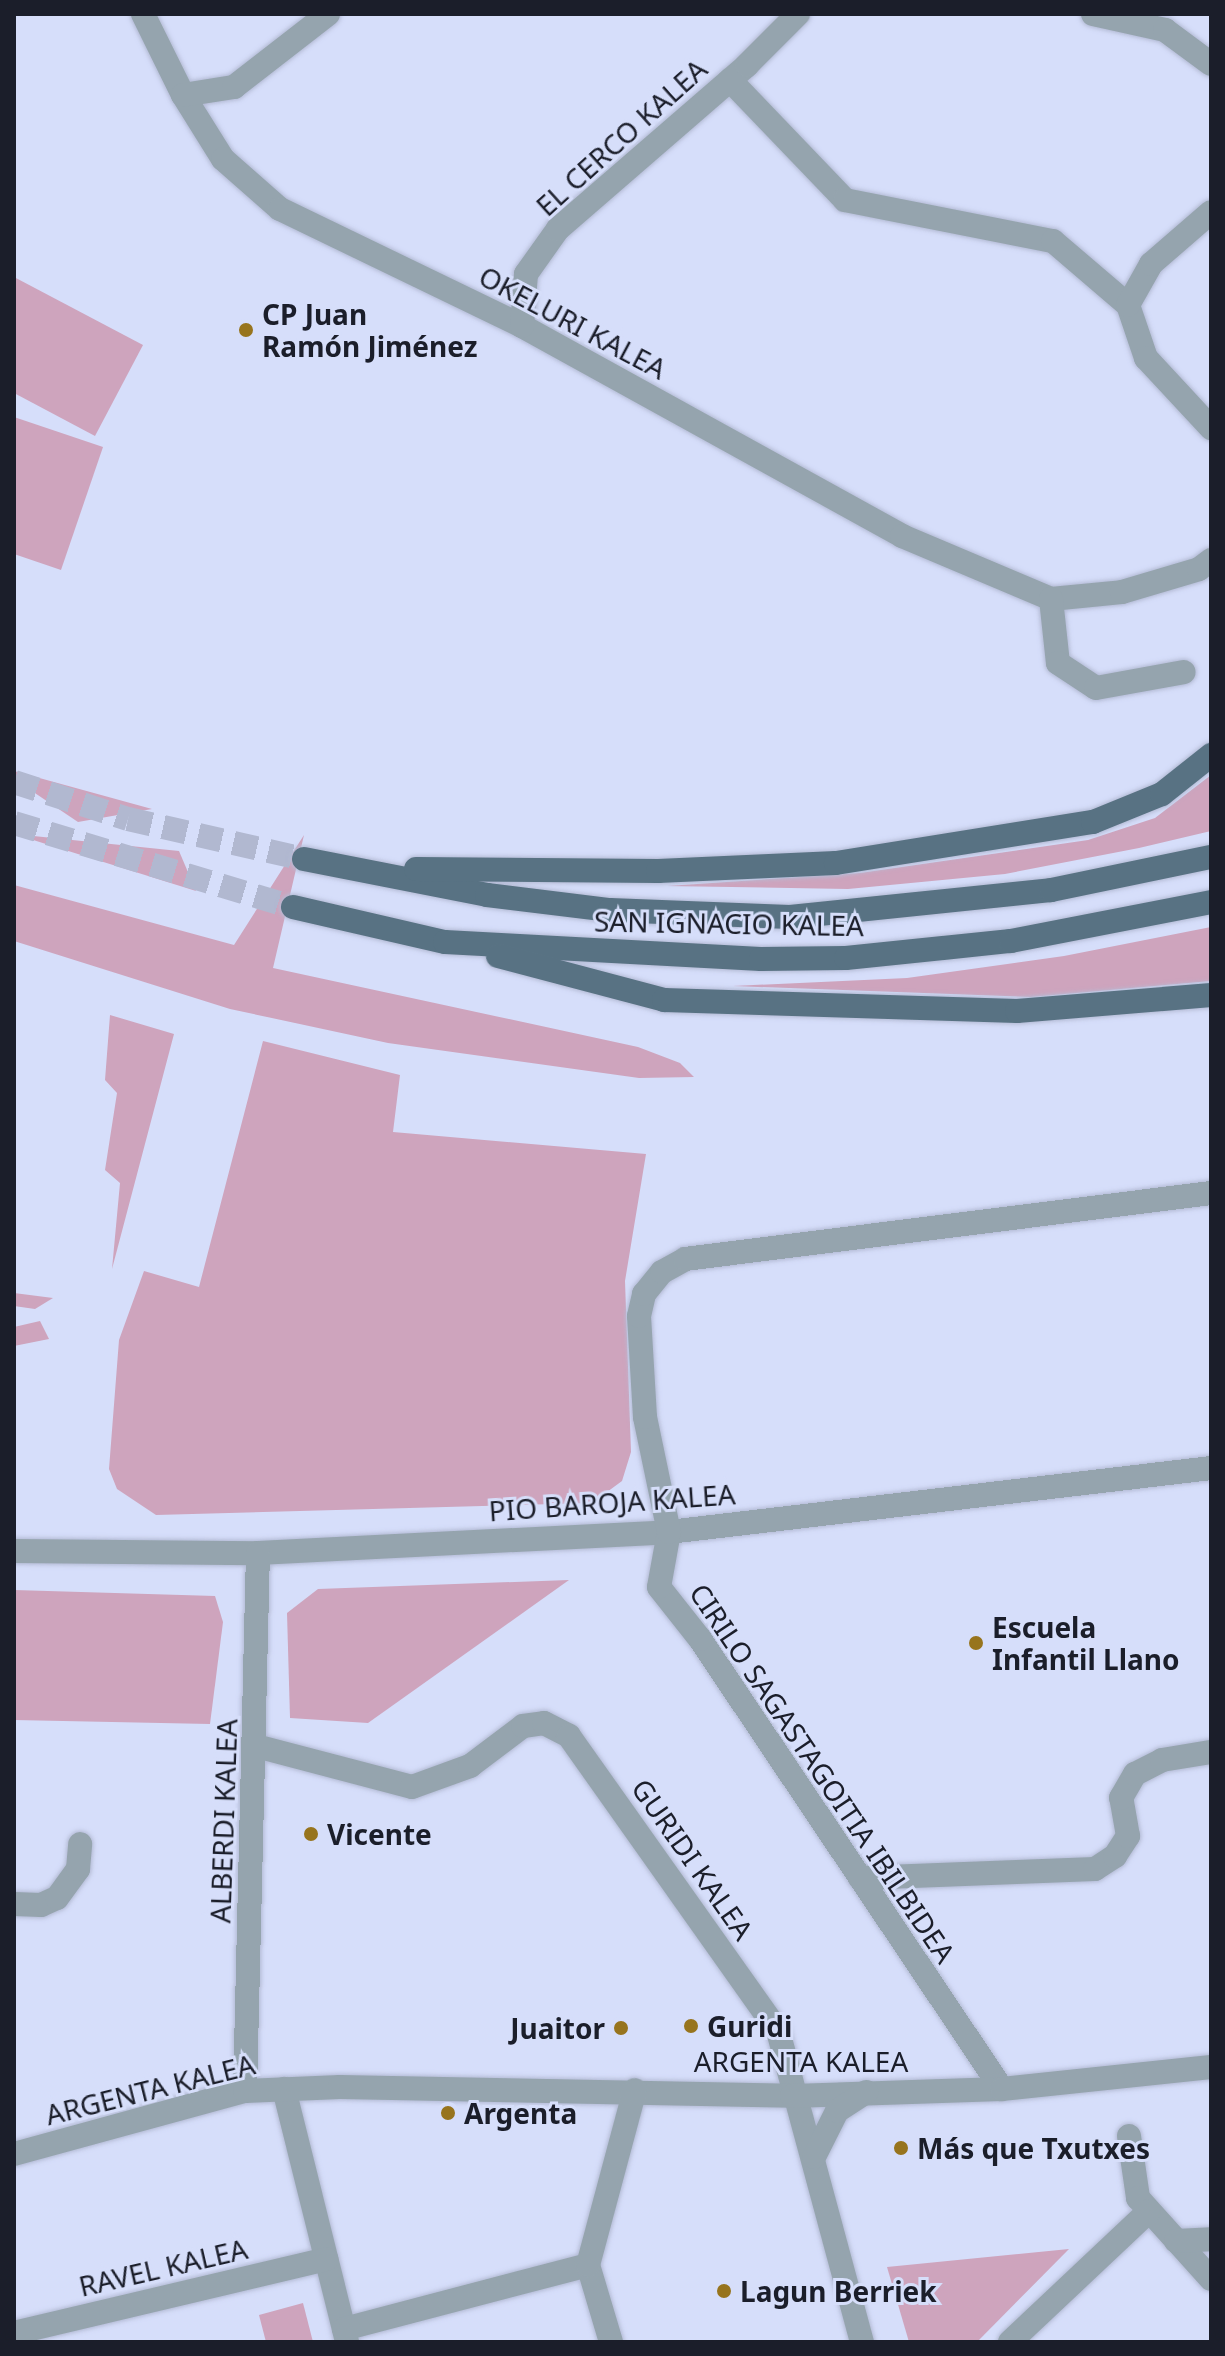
<!DOCTYPE html>
<meta charset="utf-8">
<style>
body{margin:0}
#map{position:relative;width:1225px;height:2356px;overflow:hidden;background:#d6defa;font-family:"Noto Sans",sans-serif}
div>[style]{position:absolute}
.green>*{inset:0;background:#cea4bd}
.primary-tunnel>*{height:24px;margin-top:-12px;transform-origin:0;background:repeating-linear-gradient(90deg,#b1b8d0 0 24px,transparent 0 36px)}
.roads{filter:drop-shadow(0 0 2px #b4bbd5) drop-shadow(0 0 2px #b4bbd5)}
.street>*{height:24px;margin:-12px;padding:0 12px;transform-origin:12px;border-radius:12px;background:#95a4ae}
.primary>*{height:24px;margin:-12px;padding:0 12px;transform-origin:12px;border-radius:12px;background:#587283}
.dots>*{width:22px;height:22px;translate:-50% -50%;box-sizing:border-box;border:4px solid #d6defa;border-radius:50%}
span{translate:-50% -50%;white-space:nowrap;text-align:center;line-height:1.15;-webkit-text-stroke:6px #d6defa;paint-order:stroke}
.street-label{font-size:28px;color:#1b1e2a}
.poi-label{font-size:28px;color:#1b1e2a;font-weight:700}
.left{translate:0 -50%;text-align:left}
.right{translate:-100% -50%;text-align:right}
.frame{position:absolute;inset:0;border:16px solid #1b1e2a;pointer-events:none}
</style>
<div id="map">
<div class="green">
<div style="clip-path:polygon(14px 277px,143px 345px,95px 436px,14px 393px)"></div>
<div style="clip-path:polygon(14px 417px,103px 447px,61px 570px,14px 554px)"></div>
<div style="clip-path:polygon(14px 771px,152px 809px,78px 822px,14px 779px)"></div>
<div style="clip-path:polygon(1211px 775px,1211px 831px,1139px 848px,1005px 874px,848px 889px,667px 886px,860px 873px,1088px 840px,1155px 818px)"></div>
<div style="clip-path:polygon(14px 834px,179px 851px,196px 891px)"></div>
<div style="clip-path:polygon(304px 835px,273px 968px,638px 1047px,680px 1063px,694px 1077px,639px 1078px,388px 1043px,230px 1009px,14px 941px,14px 885px,234px 945px)"></div>
<div style="clip-path:polygon(1211px 927px,1211px 981px,1031px 997px,733px 986px,907px 978px,1064px 956px)"></div>
<div style="clip-path:polygon(110px 1015px,174px 1034px,112px 1269px,120px 1183px,105px 1170px,117px 1093px,105px 1080px)"></div>
<div style="clip-path:polygon(263px 1041px,400px 1075px,393px 1132px,646px 1154px,625px 1281px,631px 1452px,622px 1481px,592px 1503px,156px 1515px,117px 1489px,109px 1469px,119px 1340px,144px 1271px,199px 1287px)"></div>
<div style="clip-path:polygon(14px 1293px,53px 1298px,35px 1309px,14px 1306px)"></div>
<div style="clip-path:polygon(40px 1321px,49px 1339px,14px 1346px,14px 1327px)"></div>
<div style="clip-path:polygon(569px 1580px,368px 1723px,290px 1718px,287px 1613px,318px 1589px)"></div>
<div style="clip-path:polygon(14px 1590px,215px 1596px,223px 1622px,210px 1724px,14px 1720px)"></div>
<div style="clip-path:polygon(1069px 2249px,977px 2342px,909px 2342px,887px 2267px)"></div>
<div style="clip-path:polygon(303px 2303px,313px 2342px,266px 2342px,259px 2315px)"></div>
</div>
<div class="primary-tunnel">
<div style="left:14px;top:782px;width:120px;rotate:18deg"></div>
<div style="left:128px;top:819px;width:180px;rotate:12.8deg"></div>
<div style="left:14px;top:823px;width:291px;rotate:16.8deg"></div>
</div>
<div class="roads">
<div class="street">
<div style="left:143px;top:14px;width:90px;rotate:63.7deg"></div>
<div style="left:183px;top:95px;width:75px;rotate:58deg"></div>
<div style="left:223px;top:159px;width:76px;rotate:41.3deg"></div>
<div style="left:280px;top:209px;width:269px;rotate:25.8deg"></div>
<div style="left:522px;top:326px;width:434px;rotate:28.9deg"></div>
<div style="left:902px;top:536px;width:162px;rotate:22.9deg"></div>
<div style="left:1051px;top:599px;width:71px;rotate:-5.6deg"></div>
<div style="left:1122px;top:592px;width:80px;rotate:-16.6deg"></div>
<div style="left:1199px;top:569px;width:15px;rotate:-37deg"></div>
<div style="left:1093px;top:14px;width:74px;rotate:12.5deg"></div>
<div style="left:1165px;top:30px;width:57px;rotate:36.5deg"></div>
<div style="left:730px;top:80px;width:166px;rotate:46.2deg"></div>
<div style="left:845px;top:200px;width:212px;rotate:11.2deg"></div>
<div style="left:1053px;top:241px;width:99px;rotate:40.5deg"></div>
<div style="left:1128px;top:305px;width:56px;rotate:71.2deg"></div>
<div style="left:1146px;top:358px;width:96px;rotate:47.1deg"></div>
<div style="left:183px;top:95px;width:52px;rotate:-8.9deg"></div>
<div style="left:234px;top:87px;width:119px;rotate:-37.8deg"></div>
<div style="left:1128px;top:305px;width:47px;rotate:-60.7deg"></div>
<div style="left:1151px;top:264px;width:79px;rotate:-40.9deg"></div>
<div style="left:522px;top:326px;width:52px;rotate:-85.6deg"></div>
<div style="left:526px;top:274px;width:55px;rotate:-54.6deg"></div>
<div style="left:558px;top:229px;width:250px;rotate:-40.9deg"></div>
<div style="left:747px;top:65px;width:72px;rotate:-45deg"></div>
<div style="left:1051px;top:599px;width:64px;rotate:83.8deg"></div>
<div style="left:1058px;top:663px;width:45px;rotate:33.3deg"></div>
<div style="left:1096px;top:688px;width:89px;rotate:-10.3deg"></div>
<div style="left:14px;top:1551px;width:244px;rotate:0.5deg"></div>
<div style="left:258px;top:1553px;width:412px;rotate:-2.9deg"></div>
<div style="left:669px;top:1532px;width:546px;rotate:-6.73deg"></div>
<div style="left:256px;top:1746px;width:161px;rotate:14.7deg"></div>
<div style="left:412px;top:1787px;width:62px;rotate:-19.9deg"></div>
<div style="left:470px;top:1766px;width:66px;rotate:-37deg"></div>
<div style="left:523px;top:1726px;width:21px;rotate:-8deg"></div>
<div style="left:544px;top:1723px;width:28px;rotate:27deg"></div>
<div style="left:569px;top:1736px;width:362px;rotate:54.7deg"></div>
<div style="left:778px;top:2031px;width:322px;rotate:74.9deg"></div>
<div style="left:860px;top:1878px;width:235px;rotate:-2.2deg"></div>
<div style="left:1095px;top:1869px;width:24px;rotate:-33deg"></div>
<div style="left:1115px;top:1856px;width:24px;rotate:-57deg"></div>
<div style="left:1128px;top:1836px;width:39px;rotate:-100deg"></div>
<div style="left:1121px;top:1798px;width:28px;rotate:-60deg"></div>
<div style="left:1135px;top:1774px;width:30px;rotate:-27deg"></div>
<div style="left:1162px;top:1760px;width:50px;rotate:-9.3deg"></div>
<div style="left:14px;top:1904px;width:27px;rotate:2deg"></div>
<div style="left:41px;top:1905px;width:17px;rotate:-24deg"></div>
<div style="left:57px;top:1898px;width:36px;rotate:-54deg"></div>
<div style="left:78px;top:1869px;width:25px;rotate:-85deg"></div>
<div style="left:284px;top:2089px;width:261px;rotate:76deg"></div>
<div style="left:1002px;top:2089px;width:542px;rotate:-123.87deg"></div>
<div style="left:700px;top:1639px;width:66px;rotate:-128.3deg"></div>
<div style="left:659px;top:1587px;width:56px;rotate:-79.7deg"></div>
<div style="left:669px;top:1532px;width:117px;rotate:-101.8deg"></div>
<div style="left:645px;top:1417px;width:101px;rotate:-93.4deg"></div>
<div style="left:639px;top:1316px;width:23px;rotate:-77deg"></div>
<div style="left:644px;top:1294px;width:28px;rotate:-51deg"></div>
<div style="left:662px;top:1272px;width:26px;rotate:-29deg"></div>
<div style="left:685px;top:1259px;width:530px;rotate:-7.15deg"></div>
<div style="left:245px;top:2091px;width:538px;rotate:-88.62deg"></div>
<div style="left:1129px;top:2136px;width:63px;rotate:81.7deg"></div>
<div style="left:1138px;top:2198px;width:109px;rotate:48deg"></div>
<div style="left:14px;top:2154px;width:239px;rotate:-15.3deg"></div>
<div style="left:245px;top:2091px;width:95px;rotate:-2.4deg"></div>
<div style="left:340px;top:2087px;width:452px;rotate:1.1deg"></div>
<div style="left:792px;top:2096px;width:210px;rotate:-1.9deg"></div>
<div style="left:1002px;top:2089px;width:210px;rotate:-6deg"></div>
<div style="left:814px;top:2157px;width:51px;rotate:-63.4deg"></div>
<div style="left:837px;top:2111px;width:35px;rotate:-33deg"></div>
<div style="left:1176px;top:2241px;width:35px;rotate:-3deg"></div>
<div style="left:344px;top:2329px;width:252px;rotate:-14.7deg"></div>
<div style="left:14px;top:2333px;width:321px;rotate:-13.3deg"></div>
<div style="left:611px;top:2342px;width:80px;rotate:-106.6deg"></div>
<div style="left:588px;top:2265px;width:181px;rotate:-75deg"></div>
<div style="left:1010px;top:2342px;width:191px;rotate:-43.3deg"></div>
</div>
<div class="primary">
<div style="left:304px;top:859px;width:187px;rotate:11.1deg"></div>
<div style="left:487px;top:895px;width:124px;rotate:7deg"></div>
<div style="left:610px;top:910px;width:180px;rotate:2.2deg"></div>
<div style="left:790px;top:917px;width:262px;rotate:-5.9deg"></div>
<div style="left:1051px;top:890px;width:163px;rotate:-11.7deg"></div>
<div style="left:416px;top:869px;width:242px;rotate:0.5deg"></div>
<div style="left:658px;top:871px;width:178px;rotate:-2.6deg"></div>
<div style="left:836px;top:863px;width:260px;rotate:-9.1deg"></div>
<div style="left:1093px;top:822px;width:74px;rotate:-22.1deg"></div>
<div style="left:1162px;top:794px;width:63px;rotate:-38.5deg"></div>
<div style="left:293px;top:907px;width:156px;rotate:13deg"></div>
<div style="left:445px;top:942px;width:316px;rotate:3.1deg"></div>
<div style="left:761px;top:959px;width:85px;rotate:-0.7deg"></div>
<div style="left:846px;top:958px;width:166px;rotate:-5.9deg"></div>
<div style="left:1011px;top:941px;width:204px;rotate:-11deg"></div>
<div style="left:498px;top:956px;width:172px;rotate:14.8deg"></div>
<div style="left:664px;top:1000px;width:353px;rotate:1.8deg"></div>
<div style="left:1017px;top:1011px;width:195px;rotate:-4.7deg"></div>
</div>
</div>
<div class="dots">
<div style="left:246px;top:330px;background:#97741d"></div>
<div style="left:976px;top:1643px;background:#97741d"></div>
<div style="left:311px;top:1834px;background:#97741d"></div>
<div style="left:691px;top:2026px;background:#97741d"></div>
<div style="left:621px;top:2028px;background:#97741d"></div>
<div style="left:448px;top:2113px;background:#97741d"></div>
<div style="left:901px;top:2148px;background:#97741d"></div>
<div style="left:724px;top:2291px;background:#97741d"></div>
</div>
<div class="street-label">
<span style="left:621px;top:137px;rotate:-42deg">EL CERCO KALEA</span>
<span style="left:573px;top:322px;rotate:28deg">OKELURI KALEA</span>
<span style="left:729px;top:923px;rotate:1deg">SAN IGNACIO KALEA</span>
<span style="left:612px;top:1502px;rotate:-4deg">PIO BAROJA KALEA</span>
<span style="left:823px;top:1773px;rotate:56deg">CIRILO SAGASTAGOITIA IBILBIDEA</span>
<span style="left:223px;top:1821px;rotate:-88deg">ALBERDI KALEA</span>
<span style="left:693px;top:1859px;rotate:55deg">GURIDI KALEA</span>
<span style="left:801px;top:2061px">ARGENTA KALEA</span>
<span style="left:150px;top:2089px;rotate:-14deg">ARGENTA KALEA</span>
<span style="left:163px;top:2267px;rotate:-13deg">RAVEL KALEA</span>
</div>
<div class="poi-label">
<span class="left" style="left:262px;top:330px">CP Juan<br>Ramón Jiménez</span>
<span class="left" style="left:992px;top:1643px">Escuela<br>Infantil Llano</span>
<span class="left" style="left:327px;top:1834px">Vicente</span>
<span class="left" style="left:707px;top:2026px">Guridi</span>
<span class="right" style="left:605px;top:2028px">Juaitor</span>
<span class="left" style="left:464px;top:2113px">Argenta</span>
<span class="left" style="left:917px;top:2148px">Más que Txutxes</span>
<span class="left" style="left:740px;top:2291px">Lagun Berriek</span>
</div>
<div class="frame"></div>
</div>
